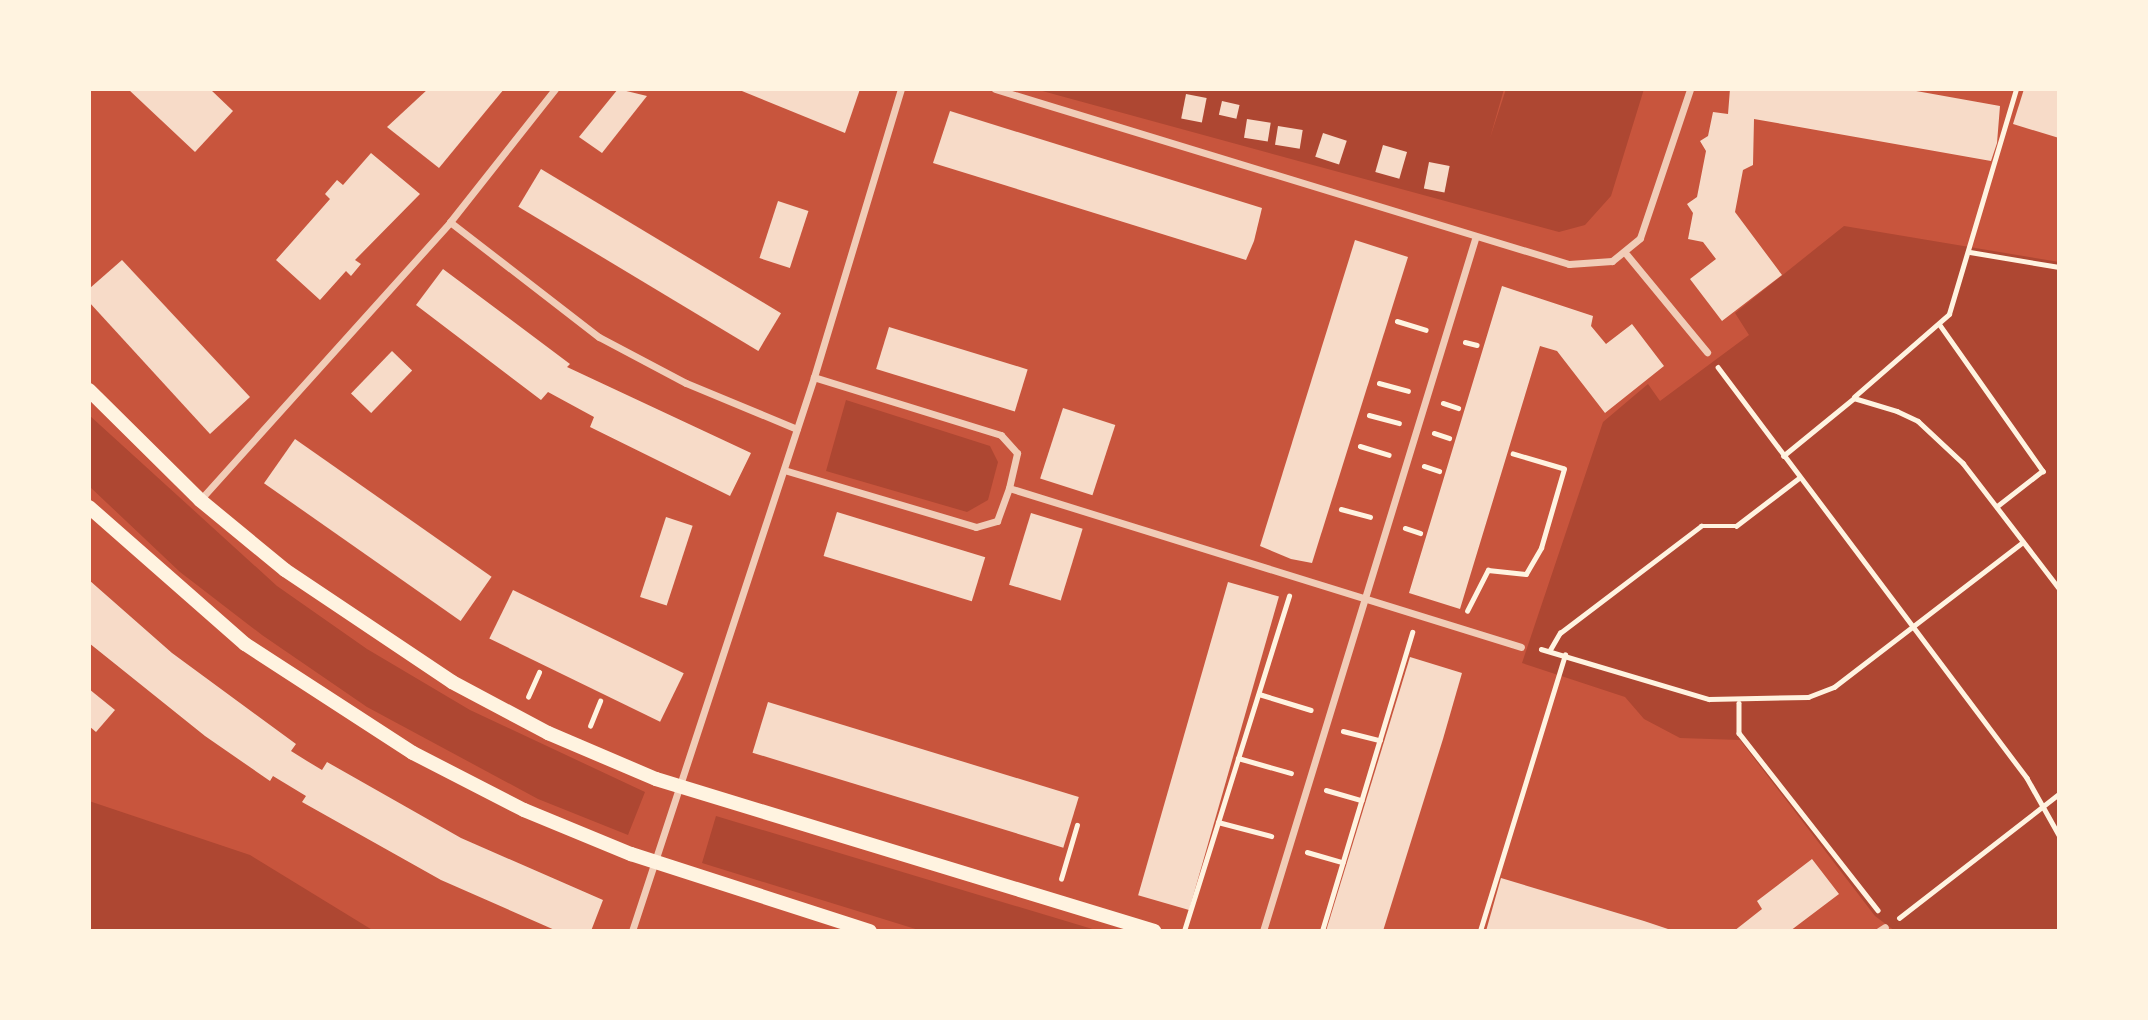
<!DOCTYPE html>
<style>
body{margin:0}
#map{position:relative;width:2148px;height:1020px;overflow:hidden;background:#c8553d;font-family:"DM Sans",sans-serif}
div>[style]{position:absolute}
.green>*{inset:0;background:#ae4732}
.building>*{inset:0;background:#f7dbc8;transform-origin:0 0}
.path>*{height:4.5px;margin:-2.25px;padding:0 2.25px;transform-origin:2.25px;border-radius:2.25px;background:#fff3e0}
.minor>*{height:7px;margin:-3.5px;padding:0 3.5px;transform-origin:3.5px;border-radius:3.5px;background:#f1ccb7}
.secondary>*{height:14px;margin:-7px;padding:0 7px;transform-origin:7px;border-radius:7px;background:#fff3e0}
span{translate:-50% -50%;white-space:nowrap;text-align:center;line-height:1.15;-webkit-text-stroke:7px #fff3e0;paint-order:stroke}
.frame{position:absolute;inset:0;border:91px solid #fff3e0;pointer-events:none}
</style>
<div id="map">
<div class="green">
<div style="clip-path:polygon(1035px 89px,1504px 89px,1490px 138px,1506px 89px,1644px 89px,1611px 196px,1585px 225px,1559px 232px)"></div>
<div style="clip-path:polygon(1844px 226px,2059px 262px,2059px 931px,1895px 931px,1875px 916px,1740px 740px,1680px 738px,1644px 719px,1625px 697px,1522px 663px,1603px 422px,1648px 384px,1660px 401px,1749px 335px,1735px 313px)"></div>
<div style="clip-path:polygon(846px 400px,990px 446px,998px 462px,988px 500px,967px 512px,826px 471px)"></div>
<div style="clip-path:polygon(89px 415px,277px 586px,367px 649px,470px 710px,645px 792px,628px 835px,538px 799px,367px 707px,262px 635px,180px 572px,89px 486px)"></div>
<div style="clip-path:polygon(89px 801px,250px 855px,374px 931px,89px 931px)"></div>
<div style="clip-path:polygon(716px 816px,1099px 931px,922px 931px,702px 863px)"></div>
</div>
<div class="building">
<div style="clip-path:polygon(128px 89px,210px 89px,233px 111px,195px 152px)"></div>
<div style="clip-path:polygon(428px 89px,504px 89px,439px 168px,387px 127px)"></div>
<div style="clip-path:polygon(618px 89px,647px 96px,602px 153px,579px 137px)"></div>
<div style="clip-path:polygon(737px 89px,860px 89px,845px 133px)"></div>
<div style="clip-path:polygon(1730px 89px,1905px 89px,2000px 106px,1997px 143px,1991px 161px,1754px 119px,1753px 165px,1743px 170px,1735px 212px,1782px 275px,1722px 321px,1690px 279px,1716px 259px,1703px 242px,1688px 239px,1693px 213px,1687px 204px,1697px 197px,1706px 151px,1700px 141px,1708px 136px,1713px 112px,1728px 114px)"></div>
<div style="clip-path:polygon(2024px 89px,2059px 89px,2059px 138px,2013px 124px)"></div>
<div style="left:1186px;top:94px;width:21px;height:25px;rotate:11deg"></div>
<div style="left:1222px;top:101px;width:18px;height:14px;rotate:13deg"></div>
<div style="clip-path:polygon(950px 111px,1262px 208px,1254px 241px,1246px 260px,933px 163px)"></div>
<div style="left:1247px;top:119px;width:24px;height:19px;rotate:9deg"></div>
<div style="left:1278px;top:126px;width:25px;height:19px;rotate:9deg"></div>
<div style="left:1323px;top:133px;width:25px;height:25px;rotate:18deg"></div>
<div style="left:1383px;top:145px;width:25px;height:28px;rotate:16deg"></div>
<div style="clip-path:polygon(371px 153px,420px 194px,355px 260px,361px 264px,351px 276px,346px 271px,320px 300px,276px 260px,330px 199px,325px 194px,337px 180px,343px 185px)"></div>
<div style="left:1429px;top:162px;width:21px;height:27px;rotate:11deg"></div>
<div style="left:541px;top:169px;width:280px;height:44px;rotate:31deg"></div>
<div style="left:778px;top:201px;width:32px;height:60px;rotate:18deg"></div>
<div style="clip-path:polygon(1355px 240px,1408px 257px,1312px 563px,1291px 559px,1260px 546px)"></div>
<div style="clip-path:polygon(122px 260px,250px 397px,210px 434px,89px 302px,90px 288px)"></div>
<div style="clip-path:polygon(443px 269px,570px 364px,567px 367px,751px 453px,730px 496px,590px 427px,594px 417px,548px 392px,541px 400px,416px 305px)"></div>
<div style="clip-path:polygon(1502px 286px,1593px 316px,1591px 326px,1606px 344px,1632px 324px,1664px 366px,1605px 413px,1557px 351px,1540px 346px,1460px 609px,1409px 593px)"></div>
<div style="left:889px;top:327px;width:145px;height:44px;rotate:17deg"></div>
<div style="left:392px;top:351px;width:28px;height:59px;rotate:44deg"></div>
<div style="left:1063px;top:408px;width:55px;height:74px;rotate:18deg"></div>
<div style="left:295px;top:439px;width:240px;height:54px;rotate:35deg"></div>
<div style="left:837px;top:512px;width:155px;height:46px;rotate:17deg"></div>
<div style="left:1031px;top:513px;width:54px;height:75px;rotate:17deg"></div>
<div style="left:666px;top:517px;width:28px;height:84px;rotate:18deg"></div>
<div style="clip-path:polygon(89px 580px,172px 653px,296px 744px,291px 751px,307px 761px,322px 770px,327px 762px,461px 838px,603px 900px,591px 931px,557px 931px,441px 880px,302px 802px,306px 796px,273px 776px,270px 781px,205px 736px,89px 643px)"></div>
<div style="left:1228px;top:582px;width:53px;height:326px;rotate:16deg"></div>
<div style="left:513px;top:590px;width:190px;height:54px;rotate:26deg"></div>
<div style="clip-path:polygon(1410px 657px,1462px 673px,1443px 739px,1383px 931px,1326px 931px)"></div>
<div style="clip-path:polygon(89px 689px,115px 710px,96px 732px,89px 726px)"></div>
<div style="left:768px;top:702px;width:325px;height:53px;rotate:17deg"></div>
<div style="clip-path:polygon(1812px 859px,1839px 894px,1790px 931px,1734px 931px,1762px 909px,1757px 901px)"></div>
<div style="clip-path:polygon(1501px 878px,1644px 921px,1674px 931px,1486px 931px)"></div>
</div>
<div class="path">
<div style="left:1970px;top:252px;width:90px;rotate:9.6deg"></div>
<div style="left:1397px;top:321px;width:30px;rotate:17deg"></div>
<div style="left:1940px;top:325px;width:179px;rotate:54.8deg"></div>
<div style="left:2043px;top:471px;width:58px;rotate:142deg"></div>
<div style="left:1465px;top:342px;width:12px;rotate:14deg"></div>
<div style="left:1718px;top:367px;width:514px;rotate:53.06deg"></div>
<div style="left:2027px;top:778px;width:65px;rotate:60.7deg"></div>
<div style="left:1379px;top:383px;width:30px;rotate:15deg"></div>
<div style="left:1854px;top:397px;width:126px;rotate:-41.1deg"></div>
<div style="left:1949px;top:314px;width:235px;rotate:-73.4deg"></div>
<div style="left:1443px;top:403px;width:16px;rotate:18deg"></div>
<div style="left:1369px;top:415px;width:31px;rotate:15deg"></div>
<div style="left:1434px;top:433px;width:16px;rotate:18deg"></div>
<div style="left:1360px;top:446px;width:30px;rotate:17deg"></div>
<div style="left:1783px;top:456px;width:92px;rotate:-39.2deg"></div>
<div style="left:1854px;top:398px;width:45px;rotate:16.8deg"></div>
<div style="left:1897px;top:411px;width:23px;rotate:25deg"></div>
<div style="left:1918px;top:421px;width:62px;rotate:43deg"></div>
<div style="left:1963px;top:463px;width:158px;rotate:52.5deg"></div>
<div style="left:1424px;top:466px;width:16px;rotate:18deg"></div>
<div style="left:1341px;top:509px;width:30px;rotate:15deg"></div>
<div style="left:1405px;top:528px;width:16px;rotate:18deg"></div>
<div style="left:1467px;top:611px;width:46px;rotate:-62.9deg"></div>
<div style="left:1488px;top:570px;width:38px;rotate:6deg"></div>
<div style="left:1526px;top:574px;width:30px;rotate:-60deg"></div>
<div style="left:1541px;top:548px;width:82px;rotate:-73.8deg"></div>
<div style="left:1564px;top:469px;width:53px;rotate:-163.6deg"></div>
<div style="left:1541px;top:649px;width:175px;rotate:16.6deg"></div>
<div style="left:1709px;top:699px;width:99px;rotate:-1.2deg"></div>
<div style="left:1808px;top:697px;width:28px;rotate:-21deg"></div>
<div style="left:1834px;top:687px;width:238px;rotate:-37.5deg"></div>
<div style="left:1550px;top:650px;width:20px;rotate:-60deg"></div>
<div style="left:1560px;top:633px;width:177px;rotate:-37.2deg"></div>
<div style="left:1701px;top:526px;width:35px"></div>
<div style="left:1736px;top:526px;width:79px;rotate:-37.3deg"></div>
<div style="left:1259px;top:694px;width:54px;rotate:17.1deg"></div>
<div style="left:528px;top:697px;width:27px;rotate:-66deg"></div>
<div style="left:1739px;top:703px;width:30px;rotate:90deg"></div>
<div style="left:1739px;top:733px;width:225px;rotate:51.9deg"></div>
<div style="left:590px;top:726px;width:27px;rotate:-68deg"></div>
<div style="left:1343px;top:731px;width:38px;rotate:14deg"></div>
<div style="left:1238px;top:758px;width:55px;rotate:15.8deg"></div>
<div style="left:1326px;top:790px;width:37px;rotate:16deg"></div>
<div style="left:1218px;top:822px;width:55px;rotate:14.8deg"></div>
<div style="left:1307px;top:852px;width:37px;rotate:16deg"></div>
<div style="left:1061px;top:879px;width:56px;rotate:-73.5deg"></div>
<div style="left:1899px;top:918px;width:202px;rotate:-37.8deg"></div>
<div style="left:1184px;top:931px;width:351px;rotate:-72.6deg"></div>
<div style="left:1322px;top:931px;width:312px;rotate:-73.2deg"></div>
<div style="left:1480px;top:931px;width:289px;rotate:-72.9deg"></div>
</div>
<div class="minor">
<div style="left:995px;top:89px;width:600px;rotate:16.96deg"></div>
<div style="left:1569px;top:264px;width:43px;rotate:-4deg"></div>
<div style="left:1612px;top:261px;width:36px;rotate:-39deg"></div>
<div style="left:1640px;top:238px;width:157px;rotate:-71.4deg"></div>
<div style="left:450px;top:222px;width:188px;rotate:37.7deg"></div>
<div style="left:599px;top:337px;width:98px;rotate:27.9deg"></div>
<div style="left:686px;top:383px;width:120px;rotate:22.5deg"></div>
<div style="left:1627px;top:255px;width:126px;rotate:50.5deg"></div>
<div style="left:784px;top:470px;width:200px;rotate:16.5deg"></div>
<div style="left:976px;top:527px;width:22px;rotate:-16deg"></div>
<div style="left:997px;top:521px;width:35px;rotate:-70deg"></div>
<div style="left:1009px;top:488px;width:36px;rotate:-77deg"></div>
<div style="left:1017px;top:453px;width:24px;rotate:-132deg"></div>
<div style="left:1001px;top:435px;width:196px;rotate:-162.8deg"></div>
<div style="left:1009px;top:488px;width:536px;rotate:17.25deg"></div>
<div style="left:200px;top:500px;width:374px;rotate:-48deg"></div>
<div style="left:450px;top:222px;width:169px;rotate:-51.7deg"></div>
<div style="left:632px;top:931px;width:583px;rotate:-71.81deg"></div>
<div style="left:814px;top:377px;width:301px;rotate:-73.2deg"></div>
<div style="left:1263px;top:931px;width:724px;rotate:-72.97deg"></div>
<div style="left:1879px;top:931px;width:7px;rotate:-34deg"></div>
</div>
<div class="secondary">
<div style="left:89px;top:390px;width:156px;rotate:44.7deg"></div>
<div style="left:200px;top:500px;width:110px;rotate:39.5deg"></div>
<div style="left:285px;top:570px;width:201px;rotate:33.8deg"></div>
<div style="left:452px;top:682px;width:109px;rotate:28deg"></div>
<div style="left:548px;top:733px;width:117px;rotate:23.1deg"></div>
<div style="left:656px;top:779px;width:521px;rotate:16.97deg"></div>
<div style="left:89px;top:507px;width:208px;rotate:41.3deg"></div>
<div style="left:245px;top:644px;width:200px;rotate:33deg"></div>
<div style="left:413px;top:753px;width:125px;rotate:27.2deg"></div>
<div style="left:524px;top:810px;width:116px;rotate:22.4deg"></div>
<div style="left:631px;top:854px;width:251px;rotate:17.9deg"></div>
</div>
<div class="frame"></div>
</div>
